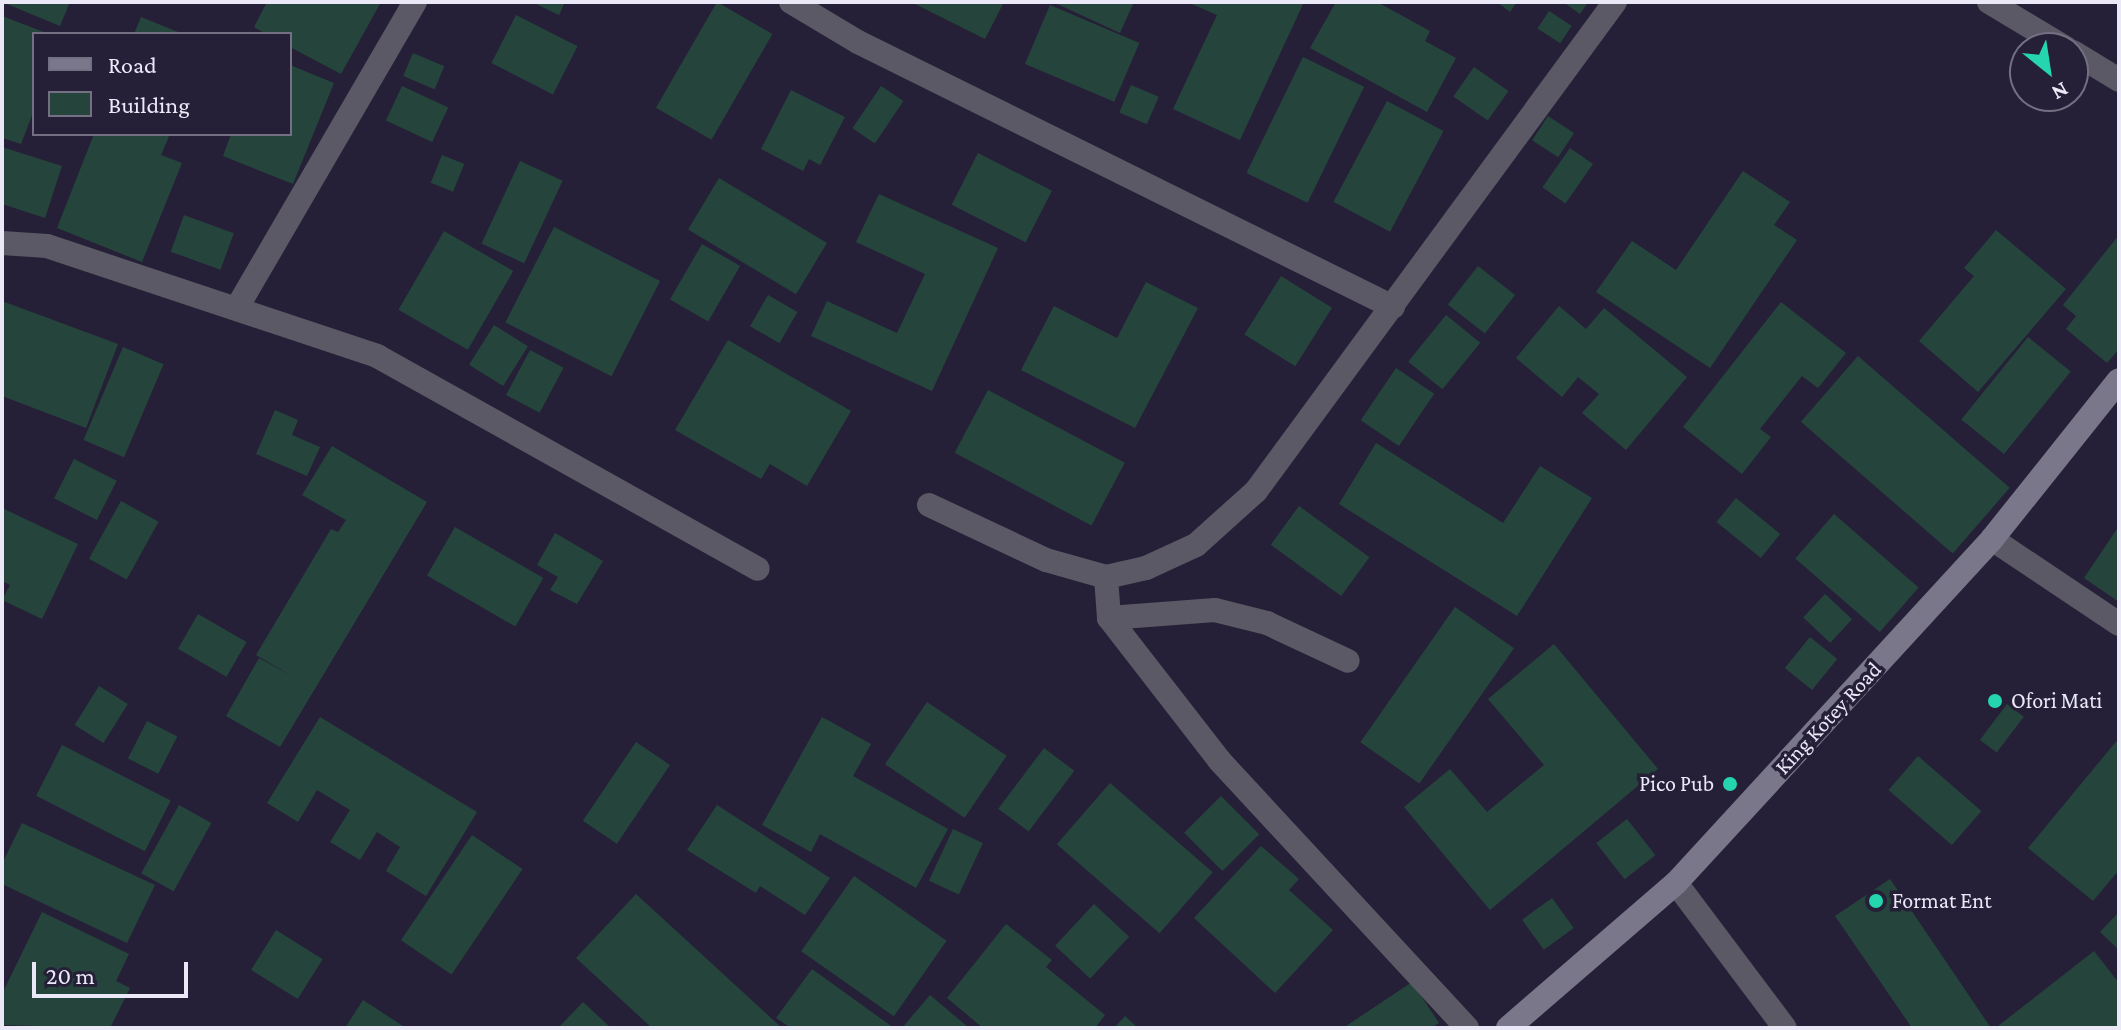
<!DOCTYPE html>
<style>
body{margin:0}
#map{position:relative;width:2121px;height:1030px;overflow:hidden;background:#252037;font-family:"Crimson Pro",serif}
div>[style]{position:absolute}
.building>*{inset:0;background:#25453c;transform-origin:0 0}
.lane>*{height:24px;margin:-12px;padding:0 12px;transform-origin:12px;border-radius:12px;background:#5b5965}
.street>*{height:24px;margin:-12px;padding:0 12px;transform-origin:12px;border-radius:12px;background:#5b5965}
.secondary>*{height:24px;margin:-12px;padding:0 12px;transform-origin:12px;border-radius:12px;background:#7a778a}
.dots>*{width:22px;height:22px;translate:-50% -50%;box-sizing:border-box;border:4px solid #252037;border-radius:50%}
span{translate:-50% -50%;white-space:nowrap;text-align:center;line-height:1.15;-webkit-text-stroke:7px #252037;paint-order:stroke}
.poi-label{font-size:22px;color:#ebe9f8}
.left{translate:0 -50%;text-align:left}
.right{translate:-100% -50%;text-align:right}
.street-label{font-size:22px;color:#ebe9f8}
.frame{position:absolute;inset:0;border:4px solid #ebe9f8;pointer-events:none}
.legend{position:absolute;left:32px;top:32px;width:260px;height:104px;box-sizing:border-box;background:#252037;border:2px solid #747084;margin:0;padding:10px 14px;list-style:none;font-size:24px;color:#ebe9f8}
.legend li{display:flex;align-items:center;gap:16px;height:40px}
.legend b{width:40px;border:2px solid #747084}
.north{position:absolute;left:2009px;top:32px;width:80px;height:80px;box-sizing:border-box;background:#252037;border:2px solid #747084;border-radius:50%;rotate:150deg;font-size:22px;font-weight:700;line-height:32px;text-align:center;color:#ebe9f8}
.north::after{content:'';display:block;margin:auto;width:28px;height:36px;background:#25d5ae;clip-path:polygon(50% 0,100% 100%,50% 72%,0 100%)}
.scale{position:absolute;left:32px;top:962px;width:156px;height:36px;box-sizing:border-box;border:4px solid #ebe9f8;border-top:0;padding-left:10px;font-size:24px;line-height:28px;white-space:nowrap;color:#ebe9f8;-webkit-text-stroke:6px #252037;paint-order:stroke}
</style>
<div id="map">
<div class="building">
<div style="clip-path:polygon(2px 2px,70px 2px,60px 26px)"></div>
<div style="clip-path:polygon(267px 2px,381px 2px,341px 74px,290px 47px,290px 34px,266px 34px,254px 27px)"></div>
<div style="clip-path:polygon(532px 2px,565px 2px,559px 15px)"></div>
<div style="left:717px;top:2px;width:64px;height:122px;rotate:30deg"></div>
<div style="clip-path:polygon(911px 2px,1004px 2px,985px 39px)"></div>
<div style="clip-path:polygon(1053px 2px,1134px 2px,1120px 33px)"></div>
<div style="clip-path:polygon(1187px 2px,1304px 2px,1240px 140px,1173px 109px,1217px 15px)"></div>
<div style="clip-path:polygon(1336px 2px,1377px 2px,1430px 31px,1425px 41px,1456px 58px,1427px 112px,1310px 48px)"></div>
<div style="clip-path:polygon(1497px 2px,1517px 2px,1510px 12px)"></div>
<div style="clip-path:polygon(1563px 2px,1588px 2px,1580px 14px)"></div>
<div style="left:1050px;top:5px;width:97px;height:64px;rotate:23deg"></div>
<div style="left:1549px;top:11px;width:27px;height:21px;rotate:33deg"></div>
<div style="left:516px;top:15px;width:69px;height:54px;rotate:27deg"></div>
<div style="clip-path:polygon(2px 16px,49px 34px,34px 34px,34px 110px,21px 144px,2px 138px)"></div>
<div style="clip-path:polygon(141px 17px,183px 34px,134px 34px)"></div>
<div style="left:413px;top:53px;width:34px;height:25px;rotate:23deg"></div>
<div style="left:1303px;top:57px;width:68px;height:129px;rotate:26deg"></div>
<div style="clip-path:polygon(290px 65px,334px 83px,293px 184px,223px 156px,231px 134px,290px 134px)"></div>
<div style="left:1474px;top:67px;width:42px;height:36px;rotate:35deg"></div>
<div style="left:1131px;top:85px;width:30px;height:30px;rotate:23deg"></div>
<div style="left:402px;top:86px;width:51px;height:38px;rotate:25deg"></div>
<div style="left:881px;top:86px;width:27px;height:51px;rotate:34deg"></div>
<div style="clip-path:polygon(791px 90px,845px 117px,820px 165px,809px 159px,803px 171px,761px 149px)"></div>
<div style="left:1387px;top:101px;width:64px;height:114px;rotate:28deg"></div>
<div style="left:1548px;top:116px;width:31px;height:29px;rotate:33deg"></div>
<div style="clip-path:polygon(94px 134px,170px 134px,161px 155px,182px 163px,142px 262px,57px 228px)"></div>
<div style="clip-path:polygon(2px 147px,62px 166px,45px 218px,2px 204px)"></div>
<div style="left:1570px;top:148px;width:28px;height:48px;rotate:35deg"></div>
<div style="left:978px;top:153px;width:83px;height:58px;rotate:27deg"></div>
<div style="left:442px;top:155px;width:24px;height:30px;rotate:22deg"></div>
<div style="left:520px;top:161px;width:47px;height:91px;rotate:25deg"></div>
<div style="clip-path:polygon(1743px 171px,1790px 202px,1774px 225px,1797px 240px,1710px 368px,1596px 292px,1632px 241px,1676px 270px)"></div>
<div style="left:719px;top:178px;width:126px;height:60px;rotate:31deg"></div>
<div style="clip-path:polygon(879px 194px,998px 248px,932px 391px,811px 336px,827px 301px,897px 333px,925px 274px,856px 242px)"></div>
<div style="left:184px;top:215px;width:53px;height:39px;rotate:20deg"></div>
<div style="left:554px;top:227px;width:119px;height:107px;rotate:27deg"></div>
<div style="clip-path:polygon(1996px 230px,2066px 289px,1978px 392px,1919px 341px,1974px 276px,1964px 268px)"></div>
<div style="left:444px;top:231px;width:80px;height:91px;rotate:30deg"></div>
<div style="clip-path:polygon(2119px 235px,2119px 349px,2107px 363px,2066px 329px,2076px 316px,2063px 305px)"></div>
<div style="left:702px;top:244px;width:44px;height:64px;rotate:30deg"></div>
<div style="left:1478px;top:266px;width:47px;height:49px;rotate:38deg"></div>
<div style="left:1281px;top:276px;width:60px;height:69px;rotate:32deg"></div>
<div style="clip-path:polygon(1146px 282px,1198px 308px,1135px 428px,1021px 370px,1054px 306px,1117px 338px)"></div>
<div style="left:768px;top:295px;width:34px;height:36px;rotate:30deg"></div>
<div style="clip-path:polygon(2px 301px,118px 344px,86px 428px,2px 396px)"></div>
<div style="clip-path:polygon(1781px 302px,1846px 353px,1818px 388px,1802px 376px,1760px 429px,1771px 437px,1742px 474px,1683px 427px)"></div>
<div style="clip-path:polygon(1559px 306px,1586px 329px,1604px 308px,1687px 377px,1626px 450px,1582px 413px,1599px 394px,1578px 377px,1562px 397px,1516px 358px)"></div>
<div style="left:1446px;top:315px;width:44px;height:60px;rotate:39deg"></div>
<div style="left:494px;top:325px;width:40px;height:47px;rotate:32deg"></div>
<div style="left:2028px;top:337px;width:55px;height:106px;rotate:39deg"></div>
<div style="clip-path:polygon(728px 340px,851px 411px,807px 486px,770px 464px,761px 479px,675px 430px)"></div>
<div style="left:123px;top:347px;width:44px;height:101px;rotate:23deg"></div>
<div style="left:530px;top:350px;width:38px;height:51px;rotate:28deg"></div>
<div style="left:1858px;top:356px;width:201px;height:87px;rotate:41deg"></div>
<div style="left:1396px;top:368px;width:46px;height:63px;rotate:34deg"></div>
<div style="left:988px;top:390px;width:155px;height:71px;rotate:28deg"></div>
<div style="clip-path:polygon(275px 410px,298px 420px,292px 435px,320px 447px,307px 476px,256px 454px)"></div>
<div style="clip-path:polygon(1376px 443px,1503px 523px,1540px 466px,1592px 498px,1517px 616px,1339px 504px)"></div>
<div style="clip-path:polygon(332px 446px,427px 502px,280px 747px,226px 716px,259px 658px,292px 676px,256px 655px,331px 529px,338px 532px,346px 520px,302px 495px)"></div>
<div style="left:74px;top:459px;width:48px;height:44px;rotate:27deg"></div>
<div style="left:1736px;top:498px;width:57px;height:31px;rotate:39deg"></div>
<div style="left:121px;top:501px;width:43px;height:66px;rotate:29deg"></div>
<div style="left:1299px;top:506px;width:87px;height:48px;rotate:36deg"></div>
<div style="clip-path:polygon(2px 508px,78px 544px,42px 619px,2px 600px,10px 585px,2px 581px)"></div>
<div style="left:1834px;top:514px;width:112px;height:59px;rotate:41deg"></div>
<div style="clip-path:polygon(2119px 526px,2119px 602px,2084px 578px)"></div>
<div style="left:455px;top:527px;width:102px;height:56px;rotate:30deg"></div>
<div style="clip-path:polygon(555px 533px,603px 561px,577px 604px,550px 590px,558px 577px,537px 565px)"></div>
<div style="left:1825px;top:594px;width:37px;height:32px;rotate:43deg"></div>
<div style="left:1455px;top:607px;width:72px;height:165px;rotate:35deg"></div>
<div style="left:198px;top:614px;width:56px;height:40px;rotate:30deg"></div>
<div style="left:1810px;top:637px;width:35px;height:40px;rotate:39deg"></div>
<div style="clip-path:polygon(1554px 644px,1658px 769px,1490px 910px,1404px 807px,1450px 769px,1487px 812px,1544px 765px,1488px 699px)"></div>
<div style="left:99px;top:686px;width:34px;height:46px;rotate:32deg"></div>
<div style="left:927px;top:702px;width:96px;height:75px;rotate:34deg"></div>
<div style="left:2007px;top:704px;width:21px;height:45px;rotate:37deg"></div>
<div style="clip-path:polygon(320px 717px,477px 812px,426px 896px,386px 871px,400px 847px,377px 832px,360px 860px,330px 842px,350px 810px,317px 790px,298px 822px,267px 803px)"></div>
<div style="clip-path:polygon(822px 717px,871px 744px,853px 776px,948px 829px,916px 888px,820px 834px,811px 852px,762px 825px)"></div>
<div style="left:147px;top:721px;width:34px;height:42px;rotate:27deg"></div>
<div style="clip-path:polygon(2119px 738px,2119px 870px,2093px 901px,2028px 848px)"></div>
<div style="left:636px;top:742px;width:41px;height:95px;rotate:34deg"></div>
<div style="left:62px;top:745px;width:122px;height:57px;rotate:27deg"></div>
<div style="left:1044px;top:748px;width:38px;height:76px;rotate:37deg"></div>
<div style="left:1918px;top:756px;width:84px;height:45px;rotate:41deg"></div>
<div style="left:1110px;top:783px;width:136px;height:81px;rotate:41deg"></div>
<div style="left:1221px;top:796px;width:54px;height:52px;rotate:45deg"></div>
<div style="left:179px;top:805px;width:37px;height:78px;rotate:29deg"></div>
<div style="clip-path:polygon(717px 805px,830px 878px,805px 915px,760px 886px,756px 893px,687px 850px)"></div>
<div style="left:1627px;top:819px;width:46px;height:39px;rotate:52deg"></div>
<div style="clip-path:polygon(22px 823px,155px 885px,127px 943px,2px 884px,2px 864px)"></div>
<div style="left:953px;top:829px;width:33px;height:57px;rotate:25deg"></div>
<div style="left:472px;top:835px;width:61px;height:127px;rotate:34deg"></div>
<div style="clip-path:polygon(1261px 846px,1299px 879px,1289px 890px,1333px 930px,1275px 993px,1194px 918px)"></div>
<div style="left:854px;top:876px;width:113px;height:92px;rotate:35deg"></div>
<div style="clip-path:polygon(1890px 879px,1991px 1028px,1912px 1028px,1835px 916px)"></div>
<div style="clip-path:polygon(636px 894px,782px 1028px,652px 1028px,576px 958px)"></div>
<div style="left:1552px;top:898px;width:37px;height:37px;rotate:54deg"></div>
<div style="left:1094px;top:904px;width:48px;height:57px;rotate:43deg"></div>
<div style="clip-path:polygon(42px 912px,129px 954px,116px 981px,130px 988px,110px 1028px,2px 1025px,2px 994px)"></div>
<div style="clip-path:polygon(2119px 912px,2119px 950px,2100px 932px)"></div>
<div style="clip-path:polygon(1006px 924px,1052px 960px,1046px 967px,1105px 1015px,1095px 1028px,983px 1028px,947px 998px)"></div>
<div style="left:276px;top:930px;width:55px;height:47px;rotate:32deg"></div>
<div style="clip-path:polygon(2094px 951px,2119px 983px,2119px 1028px,1998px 1026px)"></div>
<div style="clip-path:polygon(812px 969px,894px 1028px,791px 1028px,776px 1018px)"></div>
<div style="clip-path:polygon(1412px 982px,1439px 1023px,1431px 1028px,1343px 1028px)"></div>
<div style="clip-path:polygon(930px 995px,969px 1028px,902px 1028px)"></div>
<div style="clip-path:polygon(363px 1000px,406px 1028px,345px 1028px)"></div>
<div style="clip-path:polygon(583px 1002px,611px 1028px,558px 1028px)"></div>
<div style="clip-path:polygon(1125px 1016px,1138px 1028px,1114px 1028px)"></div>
</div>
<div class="lane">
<div style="left:1106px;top:577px;width:41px;rotate:85.8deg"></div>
<div style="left:1109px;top:618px;width:180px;rotate:52.2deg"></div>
<div style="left:1219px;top:760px;width:365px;rotate:47.2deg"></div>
<div style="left:1109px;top:618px;width:106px;rotate:-4.3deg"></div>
<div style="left:1215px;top:610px;width:54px;rotate:14deg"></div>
<div style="left:1267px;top:623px;width:89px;rotate:25.1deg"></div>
</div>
<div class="street">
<div style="left:791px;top:2px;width:78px;rotate:30.8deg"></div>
<div style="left:858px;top:42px;width:597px;rotate:26.35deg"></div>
<div style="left:1989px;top:2px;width:90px;rotate:30.9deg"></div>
<div style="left:2073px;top:52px;width:54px;rotate:31.3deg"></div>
<div style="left:2px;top:243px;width:45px;rotate:3.8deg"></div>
<div style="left:47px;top:246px;width:348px;rotate:18.4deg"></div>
<div style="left:377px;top:356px;width:436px;rotate:29.2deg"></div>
<div style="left:238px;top:306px;width:352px;rotate:-59.8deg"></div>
<div style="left:929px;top:505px;width:129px;rotate:25.2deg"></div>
<div style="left:1046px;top:560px;width:62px;rotate:15.8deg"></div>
<div style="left:1106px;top:577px;width:41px;rotate:-12.7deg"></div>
<div style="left:1146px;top:568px;width:55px;rotate:-24.7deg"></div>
<div style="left:1196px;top:545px;width:81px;rotate:-42deg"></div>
<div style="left:1256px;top:491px;width:607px;rotate:-53.72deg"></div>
<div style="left:1992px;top:539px;width:153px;rotate:33.8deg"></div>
<div style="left:1676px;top:883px;width:181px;rotate:53.1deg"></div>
</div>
<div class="secondary">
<div style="left:1508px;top:1028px;width:222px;rotate:-40.8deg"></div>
<div style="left:1676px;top:883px;width:467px;rotate:-47.4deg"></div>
<div style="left:1992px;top:539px;width:203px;rotate:-51.4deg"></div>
</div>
<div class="dots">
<div style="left:1995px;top:701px;background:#25d5ae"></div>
<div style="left:1730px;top:784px;background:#25d5ae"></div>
<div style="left:1876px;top:901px;background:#25d5ae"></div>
</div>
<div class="poi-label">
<span class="left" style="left:2011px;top:701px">Ofori Mati</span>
<span class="right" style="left:1714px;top:784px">Pico Pub</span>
<span class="left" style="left:1892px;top:901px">Format Ent</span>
</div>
<div class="street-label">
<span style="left:1828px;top:718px;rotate:-47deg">King Kotey Road</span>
</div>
<div class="frame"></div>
<ul class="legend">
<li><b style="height:10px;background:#7a778a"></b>Road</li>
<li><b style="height:22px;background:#25453c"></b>Building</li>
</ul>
<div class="north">N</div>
<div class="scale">20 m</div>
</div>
